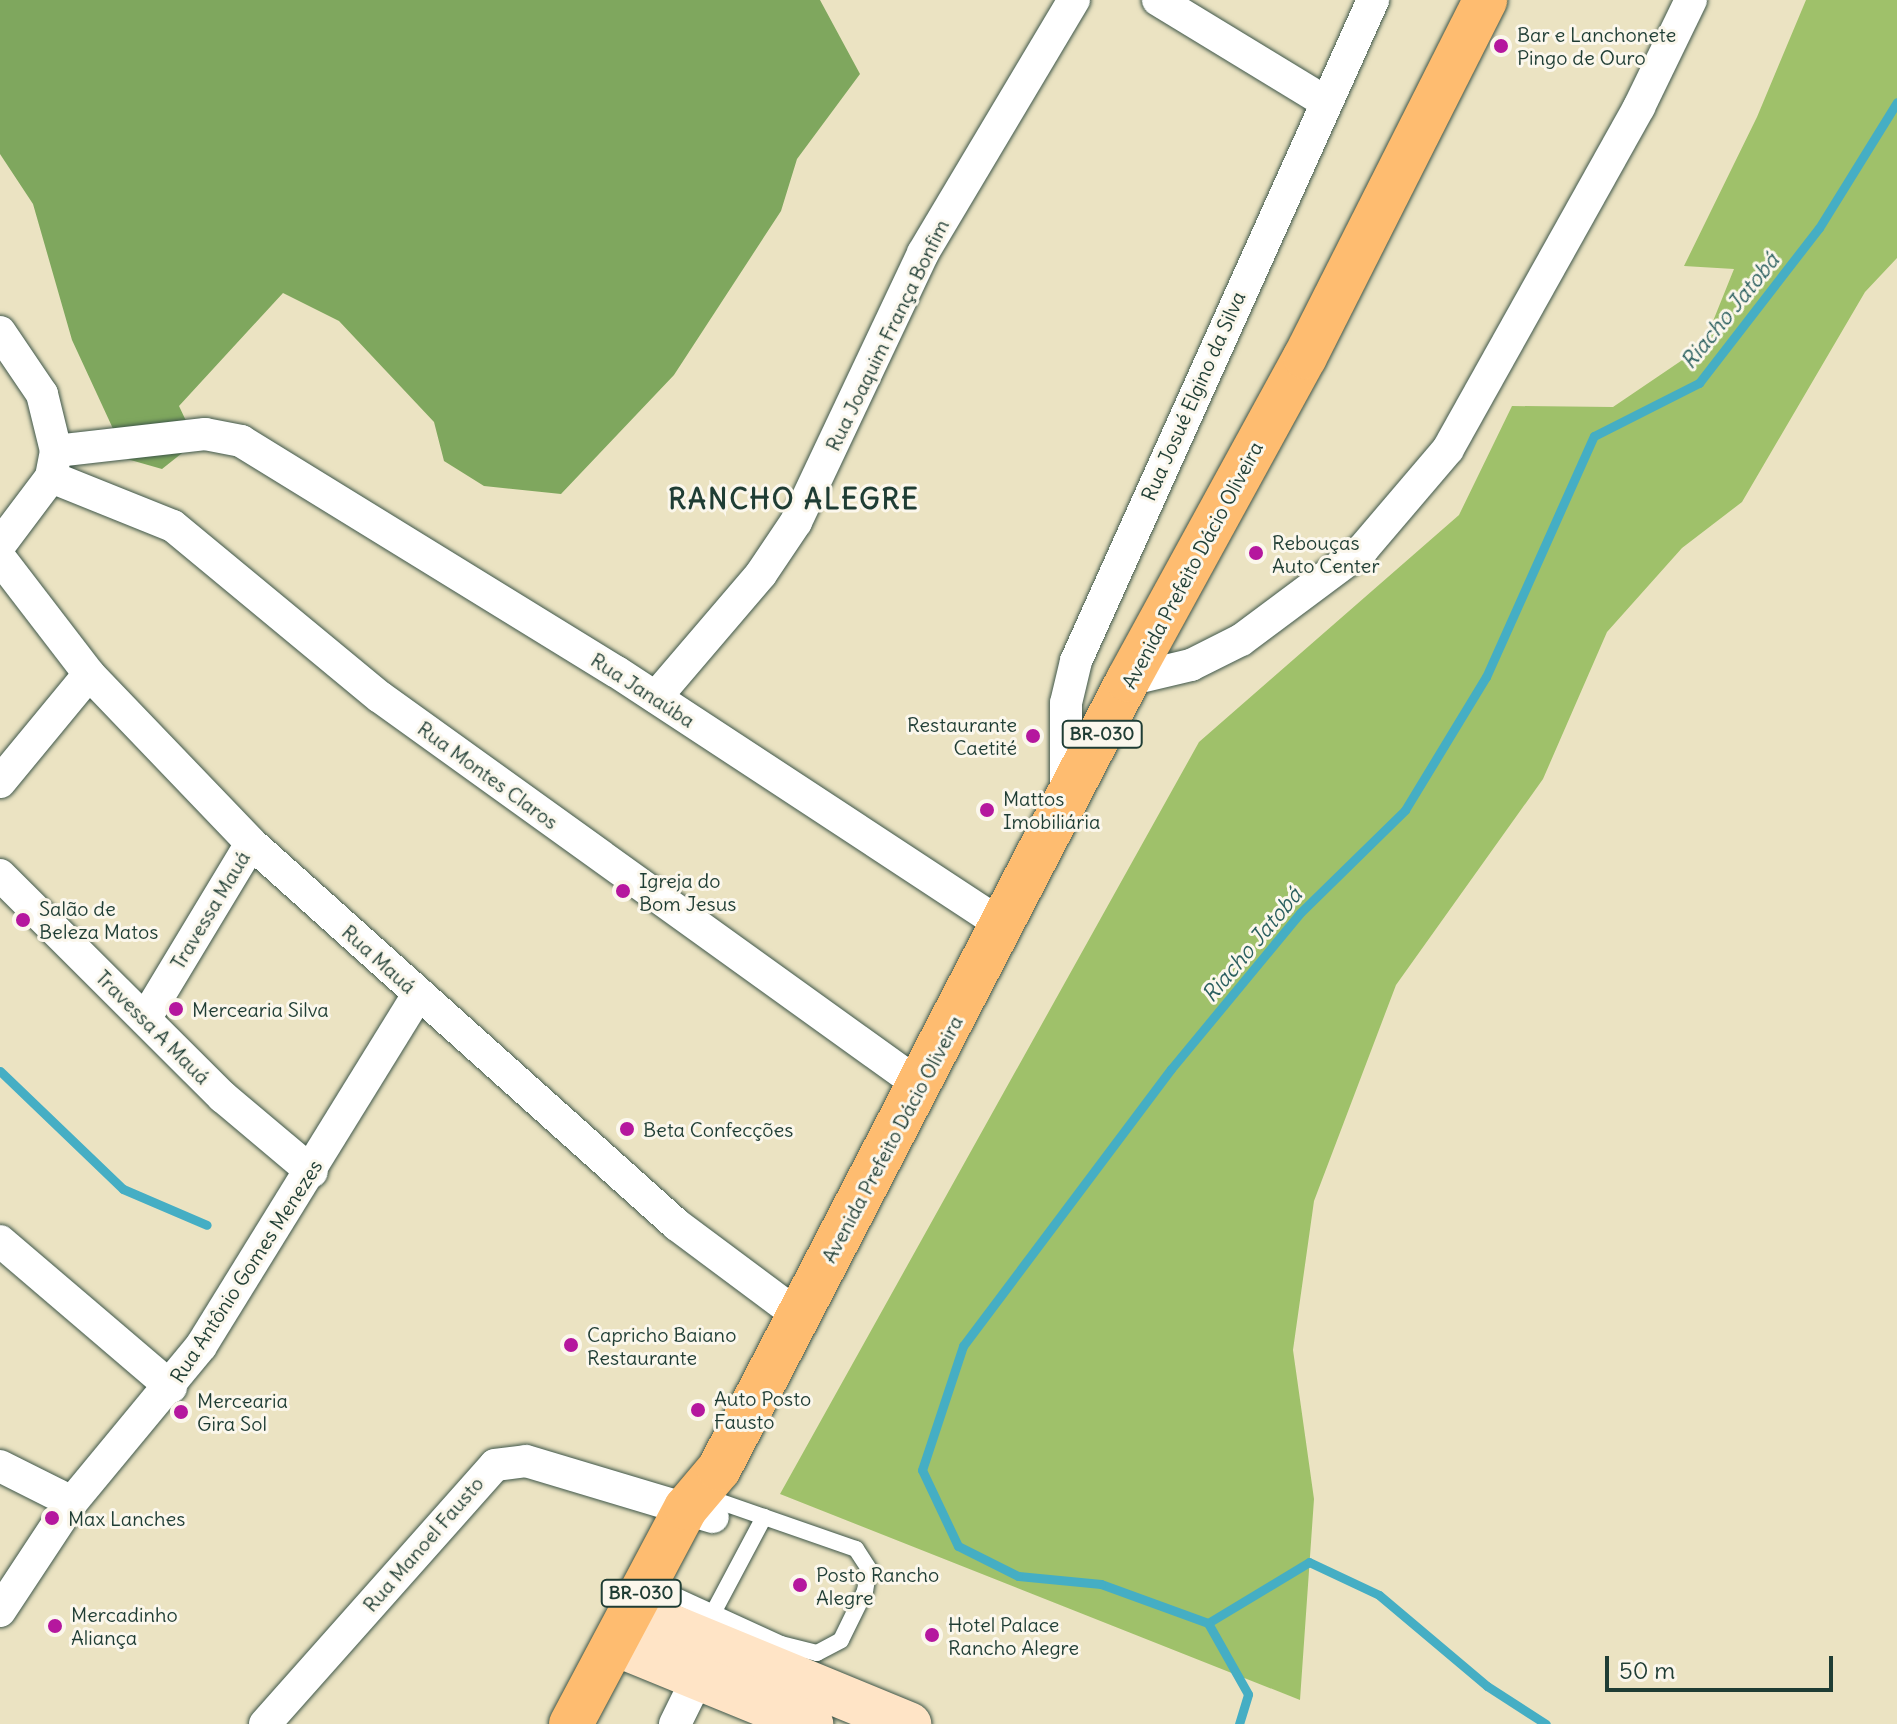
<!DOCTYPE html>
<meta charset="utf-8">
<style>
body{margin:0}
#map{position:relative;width:1897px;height:1724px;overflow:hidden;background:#ebe3c2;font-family:Delius,sans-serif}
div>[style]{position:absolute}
.green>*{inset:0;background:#9fc16a}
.forest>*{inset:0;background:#7fa75e}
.stream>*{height:9px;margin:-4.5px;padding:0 4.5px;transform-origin:4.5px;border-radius:4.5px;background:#45aec4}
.roads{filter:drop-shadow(0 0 2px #3e5649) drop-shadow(0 0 2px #3e5649)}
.lane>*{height:16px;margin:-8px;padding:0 8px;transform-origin:8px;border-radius:8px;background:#fff}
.street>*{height:32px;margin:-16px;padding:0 16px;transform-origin:16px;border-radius:16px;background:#fff}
.secondary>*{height:44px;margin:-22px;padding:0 22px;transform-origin:22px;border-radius:22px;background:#ffe4c6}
.primary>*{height:44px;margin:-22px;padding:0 22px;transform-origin:22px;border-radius:22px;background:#febc70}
.dots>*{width:22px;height:22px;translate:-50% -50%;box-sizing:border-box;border:4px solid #fbf7ec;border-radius:50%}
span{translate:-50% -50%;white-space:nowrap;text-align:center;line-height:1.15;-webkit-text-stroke:6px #fbf7ec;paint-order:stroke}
.shield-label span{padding:2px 6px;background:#fbf7ec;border:2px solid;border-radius:6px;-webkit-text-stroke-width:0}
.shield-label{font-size:18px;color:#1f3d34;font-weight:700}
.poi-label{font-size:20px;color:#1f3d34}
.left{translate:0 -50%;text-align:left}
.right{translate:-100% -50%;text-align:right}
.street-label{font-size:20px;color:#1f3d34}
.water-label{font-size:22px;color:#2a5f5f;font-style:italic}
.district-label{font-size:28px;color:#1f3d34;font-weight:700;letter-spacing:2px}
.scale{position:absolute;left:1605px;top:1656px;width:228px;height:36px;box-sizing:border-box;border:4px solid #1f3d34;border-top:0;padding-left:10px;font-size:24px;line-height:28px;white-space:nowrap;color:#1f3d34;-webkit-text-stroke:6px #fbf7ec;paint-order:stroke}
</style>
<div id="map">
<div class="green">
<div style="clip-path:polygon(1806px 0,1897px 0,1897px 258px,1865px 292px,1742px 502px,1682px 548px,1607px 632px,1543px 779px,1396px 985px,1314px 1201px,1293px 1350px,1314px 1499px,1300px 1700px,780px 1494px,1199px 742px,1459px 515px,1512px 406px,1613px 407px,1703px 346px,1734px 269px,1684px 266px,1757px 117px)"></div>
</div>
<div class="forest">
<div style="clip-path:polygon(0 0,820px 0,860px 74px,797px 159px,781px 211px,674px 375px,561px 494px,484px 486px,444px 461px,434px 422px,339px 321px,283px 293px,179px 406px,196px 442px,162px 469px,127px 459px,72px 340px,33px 204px,0 154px)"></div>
</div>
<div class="stream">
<div style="left:0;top:1071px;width:170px;rotate:43.8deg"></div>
<div style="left:123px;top:1189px;width:91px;rotate:23.2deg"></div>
<div style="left:1208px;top:1623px;width:118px;rotate:-31.1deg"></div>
<div style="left:1309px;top:1562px;width:77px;rotate:25.2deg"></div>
<div style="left:1379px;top:1595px;width:141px;rotate:40.1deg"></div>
<div style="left:1487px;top:1686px;width:70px;rotate:32.8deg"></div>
<div style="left:1239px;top:1724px;width:31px;rotate:-73deg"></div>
<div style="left:1248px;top:1694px;width:81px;rotate:-119.4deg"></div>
<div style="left:1208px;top:1623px;width:114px;rotate:-160deg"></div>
<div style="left:1101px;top:1584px;width:83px;rotate:-174.5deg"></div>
<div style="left:1018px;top:1576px;width:67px;rotate:-153.4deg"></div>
<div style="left:958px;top:1546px;width:84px;rotate:-115.3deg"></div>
<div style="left:922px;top:1470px;width:131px;rotate:-71.7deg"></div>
<div style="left:963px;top:1346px;width:346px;rotate:-53.1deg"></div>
<div style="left:1171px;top:1069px;width:202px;rotate:-50.4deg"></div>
<div style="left:1300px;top:913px;width:147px;rotate:-44.4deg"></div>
<div style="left:1405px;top:810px;width:156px;rotate:-58.7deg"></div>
<div style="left:1486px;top:677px;width:264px;rotate:-65.9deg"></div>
<div style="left:1594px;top:436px;width:118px;rotate:-26.8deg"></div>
<div style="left:1699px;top:383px;width:196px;rotate:-52.3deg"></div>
<div style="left:1819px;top:228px;width:148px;rotate:-58.2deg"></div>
</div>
<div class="roads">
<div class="lane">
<div style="left:672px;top:1594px;width:120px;rotate:24.6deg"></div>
<div style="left:781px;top:1644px;width:37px;rotate:14deg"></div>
<div style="left:817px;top:1653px;width:27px;rotate:-28deg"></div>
<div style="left:841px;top:1640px;width:55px;rotate:-63.9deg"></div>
<div style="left:865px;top:1591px;width:22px;rotate:-80deg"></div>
<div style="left:869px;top:1569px;width:24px;rotate:-123deg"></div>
<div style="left:856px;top:1549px;width:149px;rotate:-160.8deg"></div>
<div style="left:713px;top:1613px;width:109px;rotate:-62deg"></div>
</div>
<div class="street">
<div style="left:1158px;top:0;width:194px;rotate:31.3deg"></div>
<div style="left:0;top:332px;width:75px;rotate:55.9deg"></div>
<div style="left:42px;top:394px;width:59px;rotate:76.2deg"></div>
<div style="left:56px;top:451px;width:26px;rotate:101deg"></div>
<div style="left:51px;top:477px;width:85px;rotate:126.9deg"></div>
<div style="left:56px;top:451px;width:150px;rotate:-6.5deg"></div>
<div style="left:205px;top:434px;width:37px;rotate:11deg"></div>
<div style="left:241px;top:441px;width:441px;rotate:31.6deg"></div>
<div style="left:617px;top:672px;width:462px;rotate:33.3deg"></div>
<div style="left:51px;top:477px;width:131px;rotate:21.9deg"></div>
<div style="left:173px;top:526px;width:268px;rotate:39.6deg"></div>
<div style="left:380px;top:697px;width:666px;rotate:35.72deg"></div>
<div style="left:0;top:558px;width:146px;rotate:52.5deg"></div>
<div style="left:89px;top:674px;width:234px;rotate:46.2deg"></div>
<div style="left:251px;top:843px;width:572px;rotate:41.88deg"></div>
<div style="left:677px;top:1225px;width:152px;rotate:36.7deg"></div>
<div style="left:1128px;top:680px;width:65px;rotate:-13.4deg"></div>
<div style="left:1191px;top:665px;width:56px;rotate:-26.6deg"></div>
<div style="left:1241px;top:640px;width:152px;rotate:-36.7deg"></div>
<div style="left:1363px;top:549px;width:131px;rotate:-49.6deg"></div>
<div style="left:1448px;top:449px;width:392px;rotate:-60.8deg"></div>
<div style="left:1639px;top:107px;width:119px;rotate:-64.1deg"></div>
<div style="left:656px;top:697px;width:162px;rotate:-49.5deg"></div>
<div style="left:761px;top:574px;width:63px;rotate:-56.1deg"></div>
<div style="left:796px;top:522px;width:297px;rotate:-64.7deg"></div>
<div style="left:923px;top:253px;width:295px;rotate:-59.2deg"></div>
<div style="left:0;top:782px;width:140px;rotate:-50.5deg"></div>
<div style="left:1066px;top:800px;width:97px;rotate:-90deg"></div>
<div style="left:1066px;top:703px;width:43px;rotate:-76.6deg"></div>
<div style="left:1076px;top:661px;width:725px;rotate:-65.8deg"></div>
<div style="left:0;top:875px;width:315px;rotate:44.9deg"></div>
<div style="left:223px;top:1097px;width:116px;rotate:40.1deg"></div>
<div style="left:145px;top:1019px;width:205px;rotate:-58.9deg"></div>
<div style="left:0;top:1241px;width:225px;rotate:40.5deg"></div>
<div style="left:0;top:1466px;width:80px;rotate:26.6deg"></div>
<div style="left:0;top:1611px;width:131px;rotate:-56.6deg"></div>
<div style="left:72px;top:1502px;width:202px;rotate:-50.4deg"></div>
<div style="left:201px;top:1346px;width:414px;rotate:-58.3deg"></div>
<div style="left:265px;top:1724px;width:346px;rotate:-48.4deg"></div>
<div style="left:495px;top:1465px;width:31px;rotate:-7deg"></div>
<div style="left:526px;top:1461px;width:195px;rotate:16.7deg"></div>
<div style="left:675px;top:1724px;width:72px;rotate:-63.8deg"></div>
</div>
<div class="secondary">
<div style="left:632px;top:1610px;width:300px;rotate:22.4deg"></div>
<div style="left:615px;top:1644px;width:212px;rotate:22.2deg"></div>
</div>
<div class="primary">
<div style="left:571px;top:1724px;width:245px;rotate:-62deg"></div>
<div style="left:686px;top:1508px;width:51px;rotate:-49.8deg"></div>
<div style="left:719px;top:1469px;width:889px;rotate:-62.6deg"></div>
<div style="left:1128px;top:680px;width:368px;rotate:-61.3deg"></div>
<div style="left:1305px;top:357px;width:400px;rotate:-63.2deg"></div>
</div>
</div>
<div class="dots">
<div style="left:1501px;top:46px;background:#b5179e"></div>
<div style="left:1256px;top:553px;background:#b5179e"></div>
<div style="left:1033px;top:736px;background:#b5179e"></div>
<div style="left:987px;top:810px;background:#b5179e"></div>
<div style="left:623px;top:891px;background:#b5179e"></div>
<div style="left:23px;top:920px;background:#b5179e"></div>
<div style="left:176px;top:1009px;background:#b5179e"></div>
<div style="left:627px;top:1129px;background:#b5179e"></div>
<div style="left:571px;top:1345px;background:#b5179e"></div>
<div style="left:698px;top:1410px;background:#b5179e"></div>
<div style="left:181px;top:1412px;background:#b5179e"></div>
<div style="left:52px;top:1518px;background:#b5179e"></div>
<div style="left:800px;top:1585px;background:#b5179e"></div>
<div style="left:55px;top:1626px;background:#b5179e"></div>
<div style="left:932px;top:1635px;background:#b5179e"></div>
</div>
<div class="shield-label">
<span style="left:1102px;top:734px">BR-030</span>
<span style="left:641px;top:1593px">BR-030</span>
</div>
<div class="poi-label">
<span class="left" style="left:1517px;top:46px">Bar e Lanchonete<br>Pingo de Ouro</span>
<span class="left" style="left:1272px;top:554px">Rebouças<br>Auto Center</span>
<span class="right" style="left:1017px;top:736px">Restaurante<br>Caetité</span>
<span class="left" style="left:1003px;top:810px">Mattos<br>Imobiliária</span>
<span class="left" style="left:639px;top:892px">Igreja do<br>Bom Jesus</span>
<span class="left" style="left:39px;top:920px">Salão de<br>Beleza Matos</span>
<span class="left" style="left:192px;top:1009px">Mercearia Silva</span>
<span class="left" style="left:643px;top:1129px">Beta Confecções</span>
<span class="left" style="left:587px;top:1346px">Capricho Baiano<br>Restaurante</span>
<span class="left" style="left:714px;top:1410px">Auto Posto<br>Fausto</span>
<span class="left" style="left:197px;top:1412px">Mercearia<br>Gira Sol</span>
<span class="left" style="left:68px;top:1518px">Max Lanches</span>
<span class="left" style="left:816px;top:1586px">Posto Rancho<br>Alegre</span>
<span class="left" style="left:71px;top:1626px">Mercadinho<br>Aliança</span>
<span class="left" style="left:948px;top:1636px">Hotel Palace<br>Rancho Alegre</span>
</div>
<div class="street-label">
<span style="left:887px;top:335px;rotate:-64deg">Rua Joaquim França Bonfim</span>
<span style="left:1193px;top:396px;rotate:-66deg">Rua Josué Elgino da Silva</span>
<span style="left:1192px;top:565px;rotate:-62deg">Avenida Prefeito Dácio Oliveira</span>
<span style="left:643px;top:690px;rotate:33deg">Rua Janaúba</span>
<span style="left:488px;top:775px;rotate:36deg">Rua Montes Claros</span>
<span style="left:210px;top:910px;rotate:-59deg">Travessa Mauá</span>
<span style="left:379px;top:959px;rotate:42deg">Rua Mauá</span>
<span style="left:153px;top:1027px;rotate:45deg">Travessa A Mauá</span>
<span style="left:892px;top:1139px;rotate:-62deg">Avenida Prefeito Dácio Oliveira</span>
<span style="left:246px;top:1271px;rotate:-57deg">Rua Antônio Gomes Menezes</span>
<span style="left:423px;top:1544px;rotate:-49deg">Rua Manoel Fausto</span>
</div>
<div class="water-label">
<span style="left:1730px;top:311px;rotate:-51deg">Riacho Jatobá</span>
<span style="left:1252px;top:945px;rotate:-50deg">Riacho Jatobá</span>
</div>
<div class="district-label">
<span style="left:794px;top:499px">RANCHO ALEGRE</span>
</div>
<div class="scale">50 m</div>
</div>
